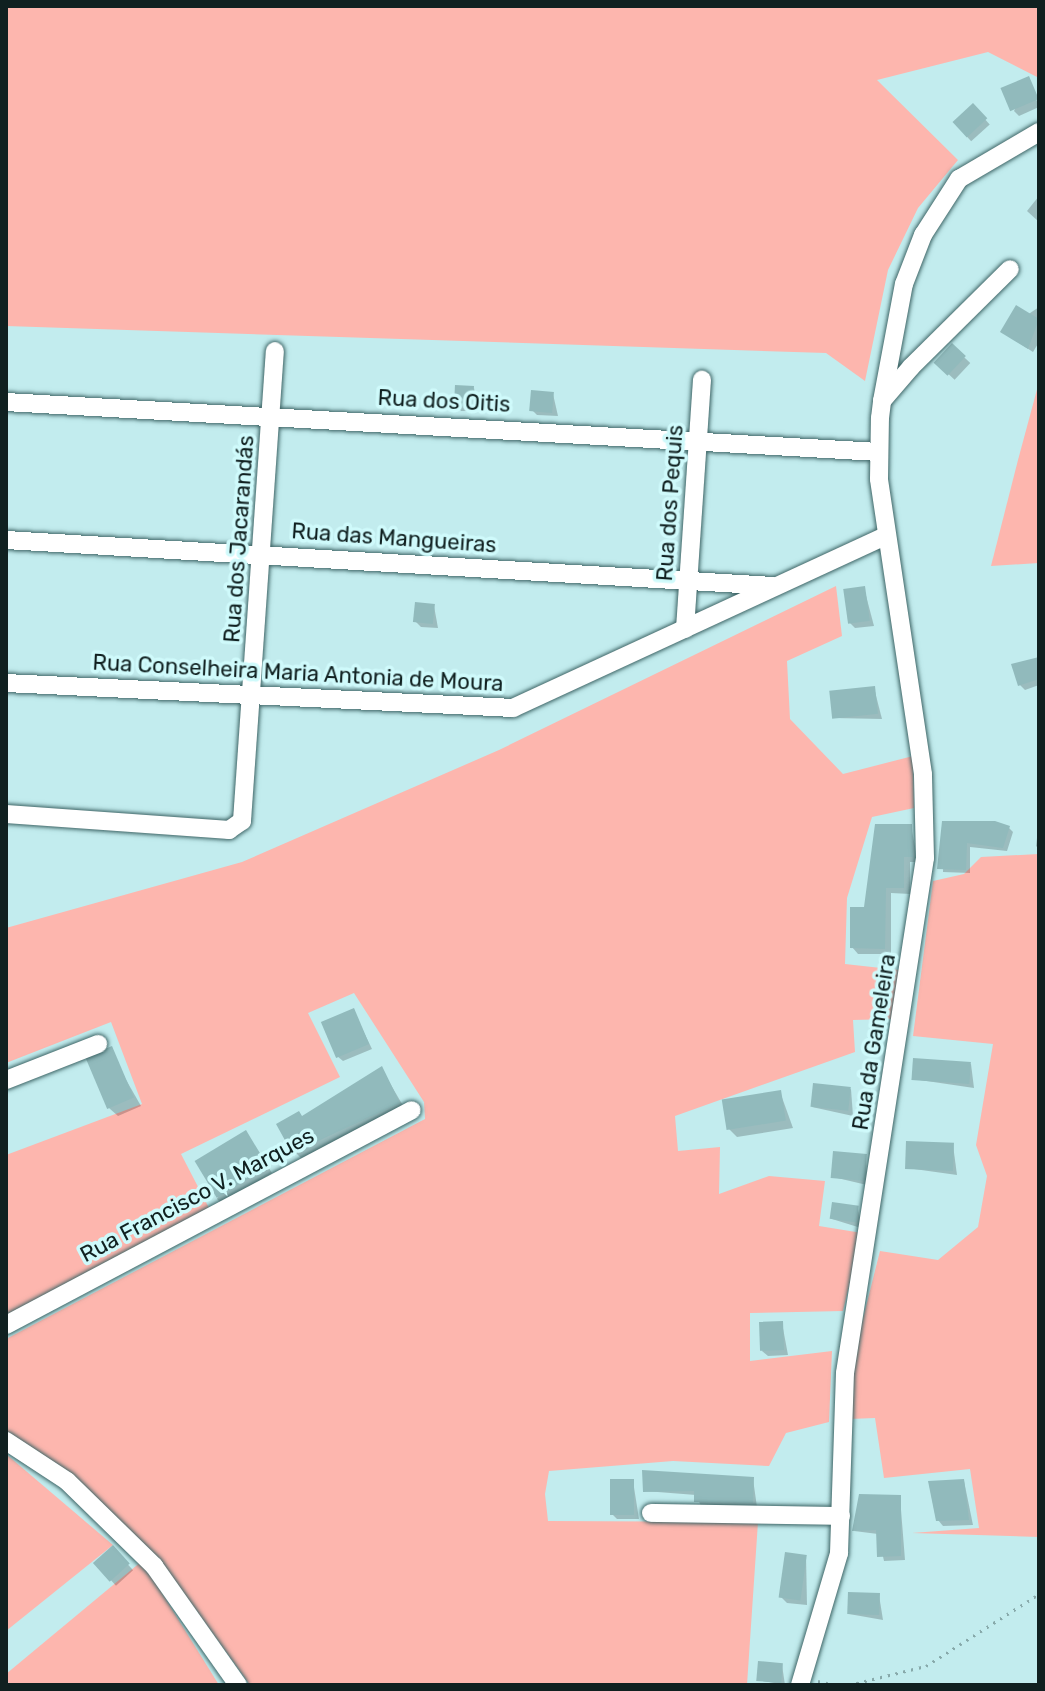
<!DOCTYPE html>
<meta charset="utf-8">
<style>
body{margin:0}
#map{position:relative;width:1045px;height:1691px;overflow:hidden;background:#c2ecee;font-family:Rubik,sans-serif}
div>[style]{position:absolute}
.green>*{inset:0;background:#fdb6ae}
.shadow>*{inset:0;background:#0003;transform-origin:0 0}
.building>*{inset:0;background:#91babc;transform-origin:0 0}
.path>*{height:3px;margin-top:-1.5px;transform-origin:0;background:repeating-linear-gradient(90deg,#87a9aa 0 2px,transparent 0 8px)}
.roads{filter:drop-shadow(0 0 2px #3e6566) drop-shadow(0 0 2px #3e6566)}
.minor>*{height:18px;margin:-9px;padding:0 9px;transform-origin:9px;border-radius:9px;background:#fff}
span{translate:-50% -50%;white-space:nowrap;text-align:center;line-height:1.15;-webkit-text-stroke:7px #cffafb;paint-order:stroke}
.street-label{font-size:22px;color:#102020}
.frame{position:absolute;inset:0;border:8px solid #102020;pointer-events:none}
</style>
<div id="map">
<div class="green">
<div style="clip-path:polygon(6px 6px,1039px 6px,1039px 78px,988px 52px,877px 80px,958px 160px,918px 208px,888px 270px,865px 381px,826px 353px,6px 326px)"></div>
<div style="clip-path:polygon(1039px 382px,1039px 563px,991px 566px,1018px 460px)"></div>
<div style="clip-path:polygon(836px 586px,842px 636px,787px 661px,790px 719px,843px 774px,913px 756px,914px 808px,872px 817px,847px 898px,845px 964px,899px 970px,893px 1019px,853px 1020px,855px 1052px,675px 1116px,678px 1151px,720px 1147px,719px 1194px,769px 1176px,825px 1181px,819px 1226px,862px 1233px,843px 1311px,750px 1313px,750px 1361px,832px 1351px,829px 1422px,786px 1433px,769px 1466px,673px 1461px,549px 1471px,545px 1494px,548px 1521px,758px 1522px,747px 1685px,250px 1685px,162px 1563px,73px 1476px,6px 1432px,6px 1339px,425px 1119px,424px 1102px,354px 993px,308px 1013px,340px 1077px,181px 1154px,209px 1208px,6px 1318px,6px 1155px,142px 1104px,111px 1022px,6px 1063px,6px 928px,242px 862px,499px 750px)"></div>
<div style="clip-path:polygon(1039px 854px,1039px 1537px,912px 1533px,979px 1528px,970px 1469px,884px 1478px,875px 1418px,849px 1419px,856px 1346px,880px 1251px,938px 1260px,978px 1227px,987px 1176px,976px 1145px,993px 1044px,913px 1036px,933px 881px,964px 874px,981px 857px)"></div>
<div style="clip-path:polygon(6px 1454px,113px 1545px,6px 1631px)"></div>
<div style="clip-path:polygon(142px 1561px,219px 1685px,9px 1685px,6px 1674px)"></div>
</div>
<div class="shadow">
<div style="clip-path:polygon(1029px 79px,1039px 107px,1019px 116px,1014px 111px)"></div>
<div style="left:973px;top:106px;width:25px;height:25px;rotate:48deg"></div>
<div style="clip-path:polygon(1039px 196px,1039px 222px,1027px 211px)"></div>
<div style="clip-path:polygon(1039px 307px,1039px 342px,1033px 352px,1002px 332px)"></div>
<div style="left:952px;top:346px;width:25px;height:23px;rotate:43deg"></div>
<div style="clip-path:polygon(474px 388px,478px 411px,461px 411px,456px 405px)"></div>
<div style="clip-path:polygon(553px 394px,558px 416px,537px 415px,532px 410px)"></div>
<div style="clip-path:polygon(864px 588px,874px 626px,855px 628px,850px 623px)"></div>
<div style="clip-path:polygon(434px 606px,438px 628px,421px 627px,416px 622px)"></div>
<div style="clip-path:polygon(1039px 659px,1039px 685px,1025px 690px,1020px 685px)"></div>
<div style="clip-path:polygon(874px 688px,882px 719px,834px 718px)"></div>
<div style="clip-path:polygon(944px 823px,1009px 828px,1013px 832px,1007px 851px,970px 847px,970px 873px,943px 872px)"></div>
<div style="clip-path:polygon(911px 826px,918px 862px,910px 862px,910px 894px,891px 893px,891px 954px,858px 954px,852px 947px,866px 909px)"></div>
<div style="clip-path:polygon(1038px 830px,1039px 830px,1039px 849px,1036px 846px)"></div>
<div style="clip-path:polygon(353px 1010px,372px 1049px,343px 1061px,337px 1056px)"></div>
<div style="clip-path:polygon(882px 1032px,881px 1054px,870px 1052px,868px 1050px)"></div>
<div style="clip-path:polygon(109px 1050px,141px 1106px,118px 1116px,109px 1108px)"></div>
<div style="clip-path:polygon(971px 1064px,974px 1088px,913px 1079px)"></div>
<div style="clip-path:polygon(381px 1068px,405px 1109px,301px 1158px,294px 1151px,303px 1117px)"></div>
<div style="clip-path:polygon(851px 1089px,853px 1116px,812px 1107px)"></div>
<div style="clip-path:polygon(780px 1092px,793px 1128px,737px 1137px,729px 1129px)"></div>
<div style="clip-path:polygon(246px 1132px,272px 1173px,222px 1204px,217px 1199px)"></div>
<div style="clip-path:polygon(953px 1145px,957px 1175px,907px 1168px)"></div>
<div style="clip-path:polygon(866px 1156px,867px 1185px,833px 1177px)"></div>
<div style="clip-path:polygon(858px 1208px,861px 1228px,832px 1219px)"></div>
<div style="clip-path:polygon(782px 1323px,788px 1355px,768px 1356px,762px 1351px)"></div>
<div style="clip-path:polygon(753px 1479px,757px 1507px,701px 1506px,696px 1495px,645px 1491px)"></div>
<div style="clip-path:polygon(633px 1481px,639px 1519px,617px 1519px,612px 1514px)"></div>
<div style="clip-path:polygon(964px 1481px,973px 1525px,943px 1526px,938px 1520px)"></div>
<div style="clip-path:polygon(900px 1497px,905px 1560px,884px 1561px,878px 1534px,854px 1531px)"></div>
<div style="left:113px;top:1548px;width:30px;height:23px;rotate:48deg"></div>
<div style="clip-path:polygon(806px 1556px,807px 1605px,787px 1603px,782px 1598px)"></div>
<div style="clip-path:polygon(879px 1595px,883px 1620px,849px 1614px)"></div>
<div style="clip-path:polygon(782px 1665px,785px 1685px,758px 1680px)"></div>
</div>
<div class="building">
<div style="left:1029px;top:76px;width:25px;height:31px;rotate:67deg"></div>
<div style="left:973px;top:103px;width:21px;height:28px;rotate:47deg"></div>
<div style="clip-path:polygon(1016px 305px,1039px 319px,1028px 349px,1000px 332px)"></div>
<div style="left:952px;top:343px;width:19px;height:27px;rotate:43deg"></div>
<div style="left:455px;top:385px;width:19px;height:21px;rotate:3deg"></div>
<div style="left:531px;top:390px;width:23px;height:21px;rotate:5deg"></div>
<div style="left:865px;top:586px;width:35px;height:22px;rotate:82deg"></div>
<div style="left:415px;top:602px;width:20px;height:20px;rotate:6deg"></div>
<div style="clip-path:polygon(1039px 657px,1039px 679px,1018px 686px,1011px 664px)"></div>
<div style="left:875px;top:686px;width:28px;height:46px;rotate:84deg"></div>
<div style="clip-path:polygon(942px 821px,995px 821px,1010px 826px,1003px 848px,967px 843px,966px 870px,937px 869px)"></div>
<div style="clip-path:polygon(875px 824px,912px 824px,913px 857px,904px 857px,904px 888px,886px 888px,885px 949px,850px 948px,850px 907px,864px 907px)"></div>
<div style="left:354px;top:1008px;width:39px;height:36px;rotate:67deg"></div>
<div style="left:869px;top:1028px;width:14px;height:22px;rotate:8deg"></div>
<div style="left:112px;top:1046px;width:56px;height:29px;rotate:67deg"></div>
<div style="left:913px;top:1058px;width:58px;height:22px;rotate:4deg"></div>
<div style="clip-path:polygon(382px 1066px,400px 1103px,292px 1153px,276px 1124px,299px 1111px,302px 1116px)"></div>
<div style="left:813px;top:1083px;width:38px;height:24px;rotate:6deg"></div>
<div style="left:781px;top:1090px;width:31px;height:60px;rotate:81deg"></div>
<div style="left:246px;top:1130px;width:43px;height:60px;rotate:59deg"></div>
<div style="left:906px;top:1141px;width:48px;height:28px;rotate:2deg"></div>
<div style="left:833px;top:1151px;width:34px;height:27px;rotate:5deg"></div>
<div style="left:832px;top:1202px;width:27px;height:17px;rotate:8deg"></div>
<div style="left:783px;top:1321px;width:29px;height:24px;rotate:88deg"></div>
<div style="clip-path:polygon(642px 1470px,754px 1477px,753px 1503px,694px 1502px,694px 1491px,643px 1492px)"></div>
<div style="left:610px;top:1479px;width:24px;height:36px"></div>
<div style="clip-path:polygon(964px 1479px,969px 1520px,936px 1521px,928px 1481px)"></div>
<div style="clip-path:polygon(859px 1494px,901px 1495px,901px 1556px,877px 1557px,876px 1530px,852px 1531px)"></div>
<div style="left:113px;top:1545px;width:25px;height:27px;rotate:48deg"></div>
<div style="left:785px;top:1552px;width:22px;height:46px;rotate:8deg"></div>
<div style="left:848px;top:1592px;width:32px;height:22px;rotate:2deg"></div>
<div style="left:758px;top:1661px;width:25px;height:20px;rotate:5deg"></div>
</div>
<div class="path">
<div style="left:818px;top:1681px;width:18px;rotate:13deg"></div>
<div style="left:849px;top:1685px;width:79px;rotate:-13.9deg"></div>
<div style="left:926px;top:1666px;width:134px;rotate:-32.5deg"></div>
</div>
<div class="roads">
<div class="minor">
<div style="left:882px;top:401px;width:119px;rotate:-79.4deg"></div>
<div style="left:904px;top:284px;width:53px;rotate:-68.8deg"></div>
<div style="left:923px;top:235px;width:67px;rotate:-57.3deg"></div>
<div style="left:959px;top:179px;width:93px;rotate:-30.4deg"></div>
<div style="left:6px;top:402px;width:873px;rotate:3.28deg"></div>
<div style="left:6px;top:540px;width:769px;rotate:3.43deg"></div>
<div style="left:685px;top:629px;width:250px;rotate:-86.1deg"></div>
<div style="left:6px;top:683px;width:508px;rotate:2.82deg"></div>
<div style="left:513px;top:708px;width:411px;rotate:-24.8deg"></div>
<div style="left:6px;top:814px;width:224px;rotate:4.1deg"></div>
<div style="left:229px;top:830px;width:16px;rotate:-35deg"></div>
<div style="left:242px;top:821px;width:471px;rotate:-86deg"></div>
<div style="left:6px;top:1080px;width:99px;rotate:-21.4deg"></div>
<div style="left:6px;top:1325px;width:459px;rotate:-27.9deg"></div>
<div style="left:6px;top:1441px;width:73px;rotate:33.3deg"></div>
<div style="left:67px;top:1481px;width:122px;rotate:44.3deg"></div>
<div style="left:154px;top:1566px;width:146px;rotate:54.8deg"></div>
<div style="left:651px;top:1513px;width:190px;rotate:0.9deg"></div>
<div style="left:800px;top:1685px;width:138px;rotate:-73.5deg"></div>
<div style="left:839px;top:1553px;width:180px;rotate:-88.1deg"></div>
<div style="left:845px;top:1373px;width:521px;rotate:-81.17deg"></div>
<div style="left:925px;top:858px;width:84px;rotate:-91.4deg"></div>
<div style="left:923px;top:774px;width:298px;rotate:-98.5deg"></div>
<div style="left:879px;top:479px;width:61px;rotate:-89.1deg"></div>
<div style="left:880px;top:418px;width:17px;rotate:-83deg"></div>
<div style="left:882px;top:401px;width:45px;rotate:-49.5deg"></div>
<div style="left:911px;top:367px;width:139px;rotate:-44.7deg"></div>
</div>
</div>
<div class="street-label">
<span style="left:444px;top:401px;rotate:3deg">Rua dos Oitis</span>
<span style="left:670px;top:503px;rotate:-86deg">Rua dos Pequis</span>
<span style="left:394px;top:538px;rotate:4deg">Rua das Mangueiras</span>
<span style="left:239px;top:539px;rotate:-86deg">Rua dos Jacarandás</span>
<span style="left:298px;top:673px;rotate:3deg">Rua Conselheira Maria Antonia de Moura</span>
<span style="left:874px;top:1042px;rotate:-81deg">Rua da Gameleira</span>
<span style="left:197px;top:1195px;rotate:-28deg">Rua Francisco V. Marques</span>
</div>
<div class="frame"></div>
</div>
